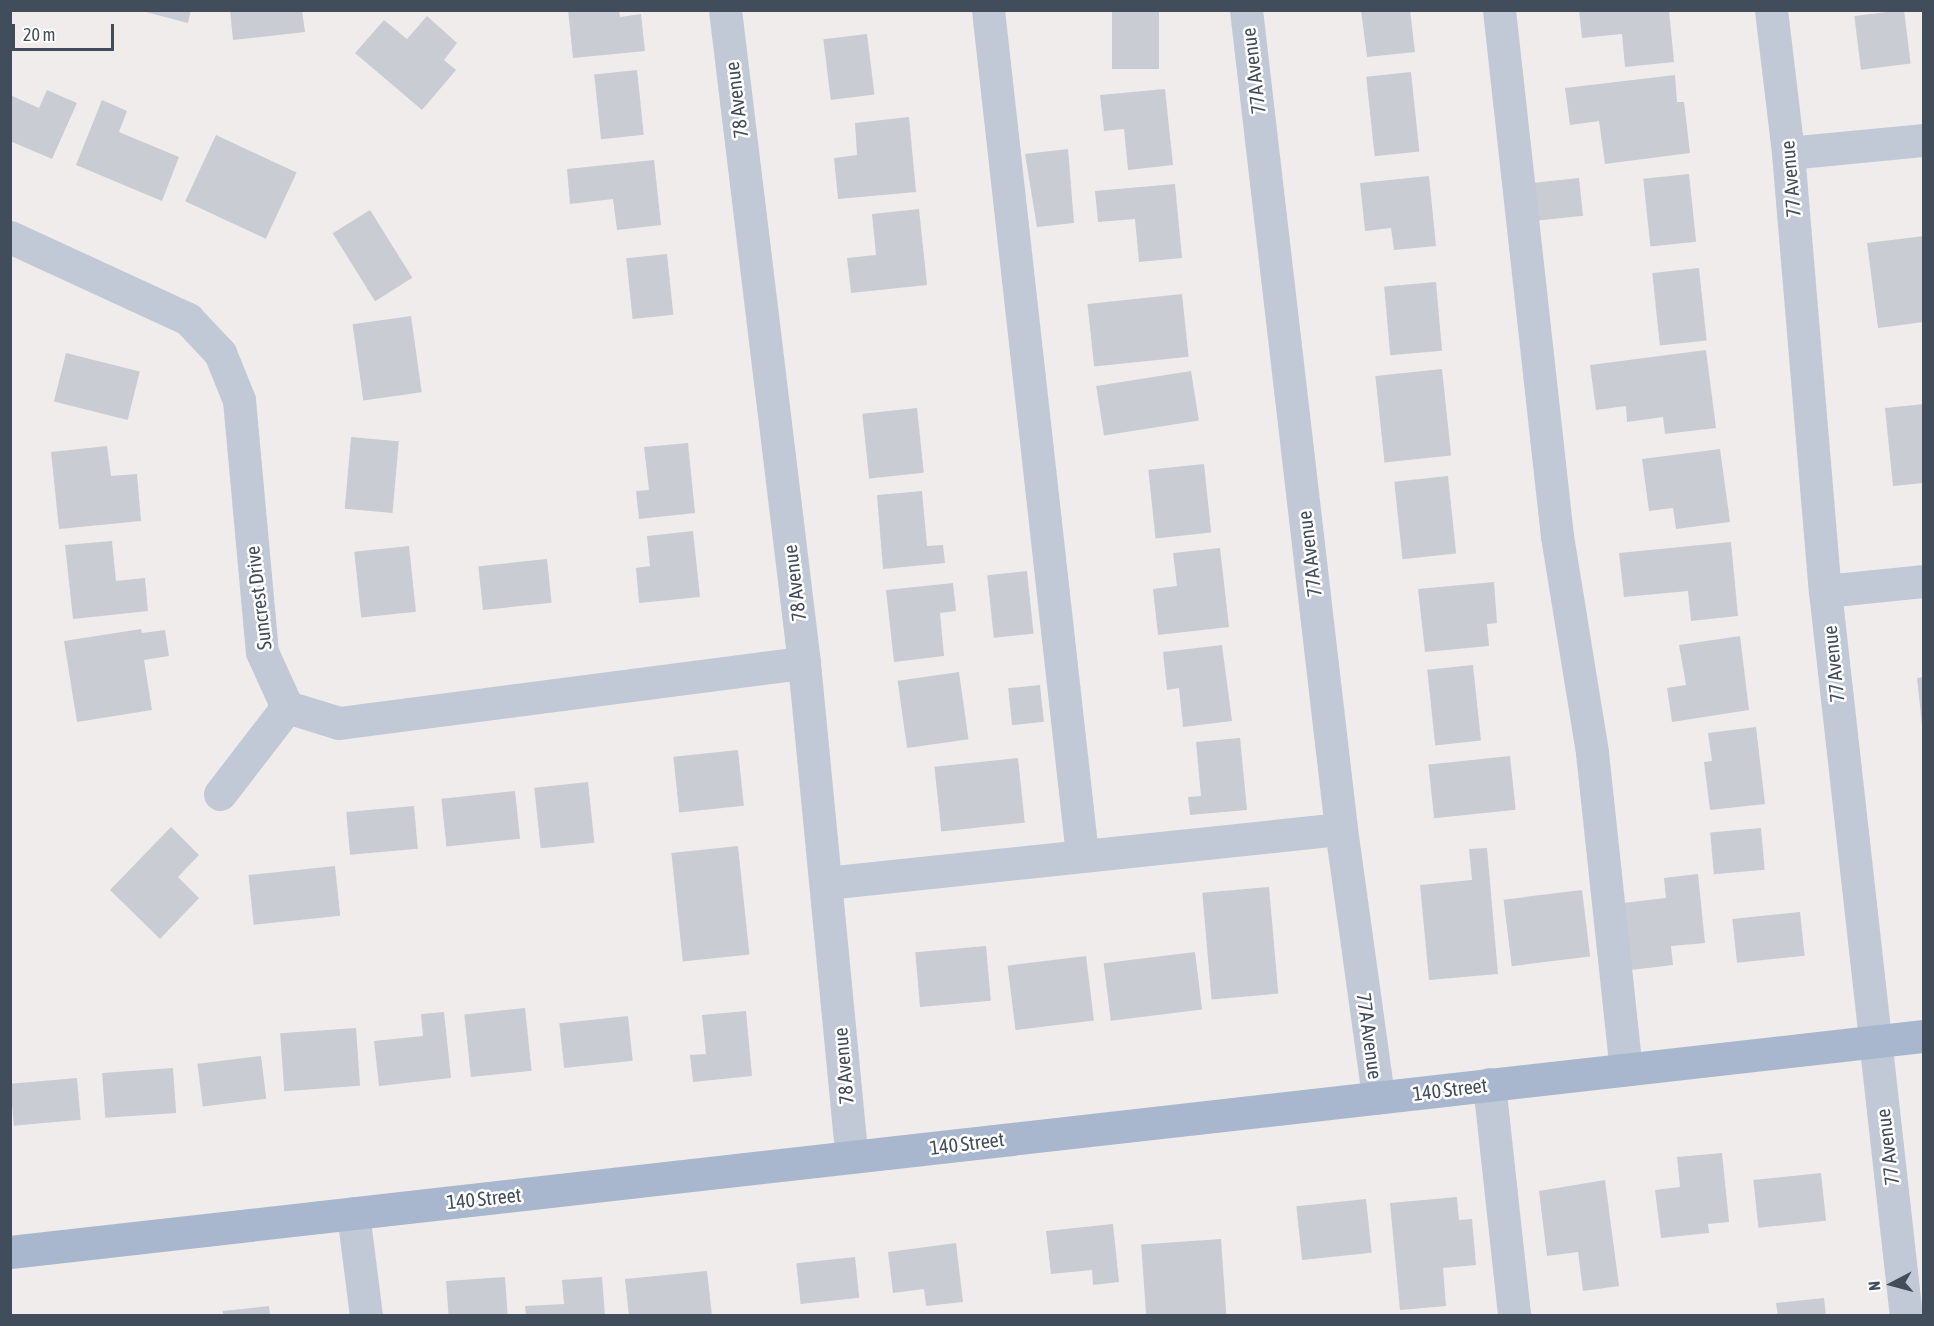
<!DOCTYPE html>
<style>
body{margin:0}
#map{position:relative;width:1934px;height:1326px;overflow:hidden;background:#efeceb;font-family:"Asap Condensed",sans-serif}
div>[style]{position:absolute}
.building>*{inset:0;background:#caccd4;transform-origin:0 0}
.minor>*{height:33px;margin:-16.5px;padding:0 16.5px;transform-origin:16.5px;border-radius:16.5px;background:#c0c9d5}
.major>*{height:33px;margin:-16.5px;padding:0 16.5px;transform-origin:16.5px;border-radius:16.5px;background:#a8b7ce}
span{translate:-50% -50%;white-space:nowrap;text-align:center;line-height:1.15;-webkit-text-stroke:5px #fff;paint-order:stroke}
.street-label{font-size:20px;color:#424d5b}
.frame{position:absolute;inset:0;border:12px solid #424d5b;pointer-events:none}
.north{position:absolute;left:1862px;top:1254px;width:60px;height:60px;-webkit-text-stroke:4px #fff;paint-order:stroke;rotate:264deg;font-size:16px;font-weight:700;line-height:24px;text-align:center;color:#424d5b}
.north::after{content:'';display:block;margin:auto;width:21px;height:27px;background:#424d5b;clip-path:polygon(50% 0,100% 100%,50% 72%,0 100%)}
.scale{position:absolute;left:12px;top:24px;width:102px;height:27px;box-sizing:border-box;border:3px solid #424d5b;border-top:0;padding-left:8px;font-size:18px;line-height:21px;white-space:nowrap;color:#424d5b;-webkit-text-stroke:4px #fff;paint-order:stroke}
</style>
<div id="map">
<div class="building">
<div style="clip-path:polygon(138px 10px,191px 10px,188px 23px)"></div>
<div style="clip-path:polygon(230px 10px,302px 10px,305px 32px,233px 40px)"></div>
<div style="clip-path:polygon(568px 10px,619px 10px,620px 17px,641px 14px,645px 51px,573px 58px)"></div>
<div style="left:1112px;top:10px;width:47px;height:59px"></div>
<div style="clip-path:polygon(1361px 10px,1410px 10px,1415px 52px,1367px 57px)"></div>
<div style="clip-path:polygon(1579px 10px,1669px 10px,1674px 62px,1625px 67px,1622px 34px,1582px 38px)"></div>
<div style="left:1904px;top:10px;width:54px;height:50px;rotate:83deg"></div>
<div style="clip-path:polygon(427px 16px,457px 43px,444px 60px,456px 70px,422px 110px,355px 53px,384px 20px,407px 39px)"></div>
<div style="left:867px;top:34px;width:61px;height:44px;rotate:83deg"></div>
<div style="left:637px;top:70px;width:65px;height:43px;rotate:84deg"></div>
<div style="left:1411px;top:72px;width:80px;height:45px;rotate:84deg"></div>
<div style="clip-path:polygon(1675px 75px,1677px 102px,1684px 102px,1690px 153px,1605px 164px,1599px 121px,1570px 125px,1565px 88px)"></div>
<div style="clip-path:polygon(1165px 89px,1173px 165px,1128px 170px,1124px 129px,1104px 131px,1100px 95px)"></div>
<div style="clip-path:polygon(47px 90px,77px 103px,52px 159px,10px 141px,10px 95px,39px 108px)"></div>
<div style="clip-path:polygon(102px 100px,127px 111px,119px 132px,179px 157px,162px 201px,76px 165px)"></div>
<div style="clip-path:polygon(909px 117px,916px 192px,838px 199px,834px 158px,857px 155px,855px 123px)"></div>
<div style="left:216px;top:135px;width:89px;height:73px;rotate:25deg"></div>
<div style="clip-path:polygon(1068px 149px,1074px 223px,1037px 227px,1025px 154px)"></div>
<div style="clip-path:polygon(654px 160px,661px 225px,617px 230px,613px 199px,570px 204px,567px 169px)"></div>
<div style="left:1689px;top:174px;width:68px;height:46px;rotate:84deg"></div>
<div style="clip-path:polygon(1429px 176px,1436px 246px,1394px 250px,1391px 228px,1365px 231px,1360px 183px)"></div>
<div style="left:1579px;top:178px;width:38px;height:45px;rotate:84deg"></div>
<div style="clip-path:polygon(1175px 184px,1182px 258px,1139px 262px,1135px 219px,1098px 222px,1095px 191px)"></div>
<div style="clip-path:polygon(919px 209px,927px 285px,851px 293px,847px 258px,876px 255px,872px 214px)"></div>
<div style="left:370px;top:210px;width:80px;height:44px;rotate:58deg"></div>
<div style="clip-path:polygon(1924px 236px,1924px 322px,1878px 328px,1867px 243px)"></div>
<div style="left:667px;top:254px;width:61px;height:41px;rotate:84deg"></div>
<div style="left:1699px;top:268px;width:73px;height:47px;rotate:84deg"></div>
<div style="left:1436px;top:282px;width:69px;height:52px;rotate:85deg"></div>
<div style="left:1182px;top:294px;width:63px;height:95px;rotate:84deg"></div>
<div style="left:411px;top:316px;width:77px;height:59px;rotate:82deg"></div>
<div style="clip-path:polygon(1706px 350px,1716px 428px,1665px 434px,1663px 417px,1627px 422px,1626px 406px,1596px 410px,1590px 365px)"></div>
<div style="left:66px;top:353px;width:76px;height:50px;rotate:14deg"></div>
<div style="left:1442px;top:369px;width:87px;height:67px;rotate:84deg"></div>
<div style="left:1191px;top:371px;width:50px;height:96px;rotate:81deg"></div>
<div style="clip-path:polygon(1924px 404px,1924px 483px,1893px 486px,1885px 408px)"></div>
<div style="left:917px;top:408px;width:65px;height:55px;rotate:84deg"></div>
<div style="left:351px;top:437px;width:48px;height:72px;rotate:5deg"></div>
<div style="clip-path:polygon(688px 443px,695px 513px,639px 519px,636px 491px,649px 490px,644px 447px)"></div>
<div style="clip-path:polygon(107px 446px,111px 476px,137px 474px,141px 521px,59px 529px,51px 452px)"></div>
<div style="clip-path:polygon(1720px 449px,1730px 522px,1676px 529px,1673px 508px,1649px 511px,1642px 459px)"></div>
<div style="left:1204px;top:464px;width:69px;height:56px;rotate:84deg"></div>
<div style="left:1448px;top:476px;width:78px;height:54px;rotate:84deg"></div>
<div style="clip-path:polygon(922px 491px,927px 546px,943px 545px,945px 563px,883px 569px,877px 495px)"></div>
<div style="clip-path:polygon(693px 531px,700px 597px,639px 603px,636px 568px,650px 566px,647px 536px)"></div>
<div style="clip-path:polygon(112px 541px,116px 581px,145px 578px,148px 611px,73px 619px,65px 545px)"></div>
<div style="clip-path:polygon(1731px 542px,1738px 616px,1691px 621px,1688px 591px,1624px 597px,1619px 553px)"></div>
<div style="left:409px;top:546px;width:66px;height:55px;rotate:84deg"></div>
<div style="clip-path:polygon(1220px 548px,1229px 627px,1158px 635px,1153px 589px,1177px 586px,1173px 553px)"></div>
<div style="left:547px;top:559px;width:44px;height:69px;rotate:84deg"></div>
<div style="left:1027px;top:571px;width:63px;height:40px;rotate:84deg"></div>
<div style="clip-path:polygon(1494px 582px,1497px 623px,1487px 624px,1489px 646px,1425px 652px,1418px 589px)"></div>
<div style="clip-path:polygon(953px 583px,956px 611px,940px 613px,944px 656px,894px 662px,886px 590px)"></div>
<div style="clip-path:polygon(141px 629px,142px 633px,165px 630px,169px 656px,144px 660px,152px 710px,77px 722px,64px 641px)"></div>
<div style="clip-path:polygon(1740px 636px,1749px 710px,1672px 722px,1667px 688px,1686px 685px,1679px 645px)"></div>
<div style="clip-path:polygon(1222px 645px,1232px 721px,1183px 727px,1179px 688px,1167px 690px,1163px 652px)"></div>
<div style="left:1473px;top:665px;width:76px;height:46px;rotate:84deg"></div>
<div style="left:959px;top:672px;width:68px;height:62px;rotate:82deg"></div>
<div style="clip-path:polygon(1924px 677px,1924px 725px,1922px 725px,1917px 678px)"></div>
<div style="left:1040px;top:685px;width:37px;height:32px;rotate:84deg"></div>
<div style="clip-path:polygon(1756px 727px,1765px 804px,1710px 810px,1704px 762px,1712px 761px,1708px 733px)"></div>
<div style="clip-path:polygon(1240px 738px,1247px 810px,1190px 815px,1188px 797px,1201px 796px,1196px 742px)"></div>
<div style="left:738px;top:750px;width:56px;height:65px;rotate:84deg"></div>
<div style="left:1510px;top:756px;width:54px;height:82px;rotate:84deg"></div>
<div style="left:1018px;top:758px;width:65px;height:84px;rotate:84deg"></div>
<div style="left:588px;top:782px;width:61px;height:54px;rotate:84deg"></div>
<div style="left:515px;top:791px;width:48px;height:74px;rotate:84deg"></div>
<div style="left:414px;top:806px;width:43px;height:68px;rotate:85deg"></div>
<div style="clip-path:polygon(171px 827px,199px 855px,178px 877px,199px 898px,160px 939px,110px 890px)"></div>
<div style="left:1761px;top:828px;width:42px;height:51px;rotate:85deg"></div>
<div style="left:738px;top:846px;width:109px;height:67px;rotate:84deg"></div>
<div style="clip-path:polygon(1487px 848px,1498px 974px,1429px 980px,1420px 885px,1472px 880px,1469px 849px)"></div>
<div style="left:335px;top:866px;width:50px;height:87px;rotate:84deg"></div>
<div style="clip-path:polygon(1698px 874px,1705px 943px,1671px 946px,1673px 965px,1631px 970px,1623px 903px,1666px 898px,1664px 878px)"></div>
<div style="left:1269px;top:887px;width:107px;height:67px;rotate:85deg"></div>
<div style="left:1582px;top:890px;width:67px;height:79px;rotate:83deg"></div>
<div style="left:1800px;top:912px;width:44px;height:68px;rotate:84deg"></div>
<div style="left:986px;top:946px;width:55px;height:71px;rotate:85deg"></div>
<div style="left:1195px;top:952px;width:58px;height:92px;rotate:83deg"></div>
<div style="left:1086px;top:956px;width:65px;height:79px;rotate:83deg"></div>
<div style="left:525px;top:1008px;width:63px;height:61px;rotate:84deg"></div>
<div style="clip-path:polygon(746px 1011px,752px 1076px,693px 1082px,690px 1055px,706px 1054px,702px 1015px)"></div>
<div style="clip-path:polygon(444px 1012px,451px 1078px,379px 1086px,374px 1041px,423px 1036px,421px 1014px)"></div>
<div style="left:628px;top:1016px;width:45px;height:69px;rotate:84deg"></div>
<div style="left:356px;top:1028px;width:58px;height:76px;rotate:86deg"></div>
<div style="left:261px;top:1056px;width:43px;height:64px;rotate:83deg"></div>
<div style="left:173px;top:1068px;width:45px;height:71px;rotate:86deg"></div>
<div style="left:77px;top:1078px;width:42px;height:67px;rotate:85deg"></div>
<div style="clip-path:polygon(1722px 1153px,1729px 1222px,1708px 1224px,1709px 1233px,1661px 1238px,1655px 1190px,1680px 1187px,1677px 1157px)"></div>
<div style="left:1821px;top:1173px;width:48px;height:68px;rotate:84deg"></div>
<div style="clip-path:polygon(1605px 1180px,1619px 1286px,1583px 1291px,1578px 1252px,1547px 1256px,1539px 1191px)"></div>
<div style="clip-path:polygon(1457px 1197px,1459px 1220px,1472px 1219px,1476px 1265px,1443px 1268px,1446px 1306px,1400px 1310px,1390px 1203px)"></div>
<div style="left:1366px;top:1199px;width:54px;height:70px;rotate:84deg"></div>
<div style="clip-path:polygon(1113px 1224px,1119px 1282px,1093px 1285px,1092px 1270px,1051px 1274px,1046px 1231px)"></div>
<div style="left:1221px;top:1239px;width:77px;height:80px;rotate:86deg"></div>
<div style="clip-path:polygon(956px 1243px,963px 1302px,926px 1306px,924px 1289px,893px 1293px,888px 1252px)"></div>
<div style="left:855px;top:1257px;width:41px;height:59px;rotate:84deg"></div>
<div style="clip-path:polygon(707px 1271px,712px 1316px,629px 1316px,625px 1279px)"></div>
<div style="left:505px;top:1277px;width:39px;height:59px;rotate:86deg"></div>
<div style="clip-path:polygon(602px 1277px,605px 1316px,526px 1316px,525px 1306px,564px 1304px,562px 1280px)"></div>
<div style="clip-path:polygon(1824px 1298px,1826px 1316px,1778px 1316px,1776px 1303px)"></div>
<div style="clip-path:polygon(269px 1306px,270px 1316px,223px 1316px,223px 1311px)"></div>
</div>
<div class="minor">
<div style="left:725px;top:10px;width:658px;rotate:83.1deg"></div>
<div style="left:804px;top:663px;width:496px;rotate:84.5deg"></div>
<div style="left:988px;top:10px;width:850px;rotate:83.65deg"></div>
<div style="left:1246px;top:10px;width:824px;rotate:83.38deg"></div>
<div style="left:1341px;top:829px;width:271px;rotate:82.1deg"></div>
<div style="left:1499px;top:10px;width:529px;rotate:83.71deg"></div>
<div style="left:1557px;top:536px;width:220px;rotate:80.8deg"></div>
<div style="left:1592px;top:753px;width:318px;rotate:83.9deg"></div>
<div style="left:1771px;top:10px;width:144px;rotate:83.2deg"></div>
<div style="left:1788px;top:153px;width:440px;rotate:85.2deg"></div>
<div style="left:1825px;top:591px;width:730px;rotate:83.63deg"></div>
<div style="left:1788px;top:153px;width:137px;rotate:-5.5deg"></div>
<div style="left:10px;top:237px;width:196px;rotate:24.7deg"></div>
<div style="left:188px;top:319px;width:47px;rotate:46.7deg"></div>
<div style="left:220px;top:353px;width:51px;rotate:68deg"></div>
<div style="left:239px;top:400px;width:253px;rotate:84.8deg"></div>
<div style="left:262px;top:652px;width:60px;rotate:65.6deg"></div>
<div style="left:287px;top:707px;width:54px;rotate:17.1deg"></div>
<div style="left:339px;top:723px;width:469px;rotate:-7.4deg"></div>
<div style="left:1825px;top:591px;width:100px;rotate:-5.8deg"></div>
<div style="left:220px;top:794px;width:110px;rotate:-52.4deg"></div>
<div style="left:826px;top:883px;width:518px;rotate:-5.99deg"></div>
<div style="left:1489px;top:1084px;width:233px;rotate:83.8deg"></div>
<div style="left:353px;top:1213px;width:104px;rotate:82.8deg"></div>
</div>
<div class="major">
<div style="left:10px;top:1252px;width:1926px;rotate:-6.44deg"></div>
</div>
<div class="street-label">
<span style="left:1253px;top:71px;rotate:-97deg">77A Avenue</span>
<span style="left:736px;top:100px;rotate:-97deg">78 Avenue</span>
<span style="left:1790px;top:179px;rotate:-95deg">77 Avenue</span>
<span style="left:1309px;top:554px;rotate:-97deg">77A Avenue</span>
<span style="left:794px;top:583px;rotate:-97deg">78 Avenue</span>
<span style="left:258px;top:598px;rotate:-97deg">Suncrest Drive</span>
<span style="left:1833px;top:664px;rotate:-96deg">77 Avenue</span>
<span style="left:1370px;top:1036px;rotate:82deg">77A Avenue</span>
<span style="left:843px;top:1066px;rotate:-95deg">78 Avenue</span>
<span style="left:1450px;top:1089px;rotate:-7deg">140 Street</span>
<span style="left:967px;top:1143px;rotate:-7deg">140 Street</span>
<span style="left:1887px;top:1147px;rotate:-97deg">77 Avenue</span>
<span style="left:484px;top:1198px;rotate:-6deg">140 Street</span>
</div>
<div class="frame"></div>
<div class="north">N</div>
<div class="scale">20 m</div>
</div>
